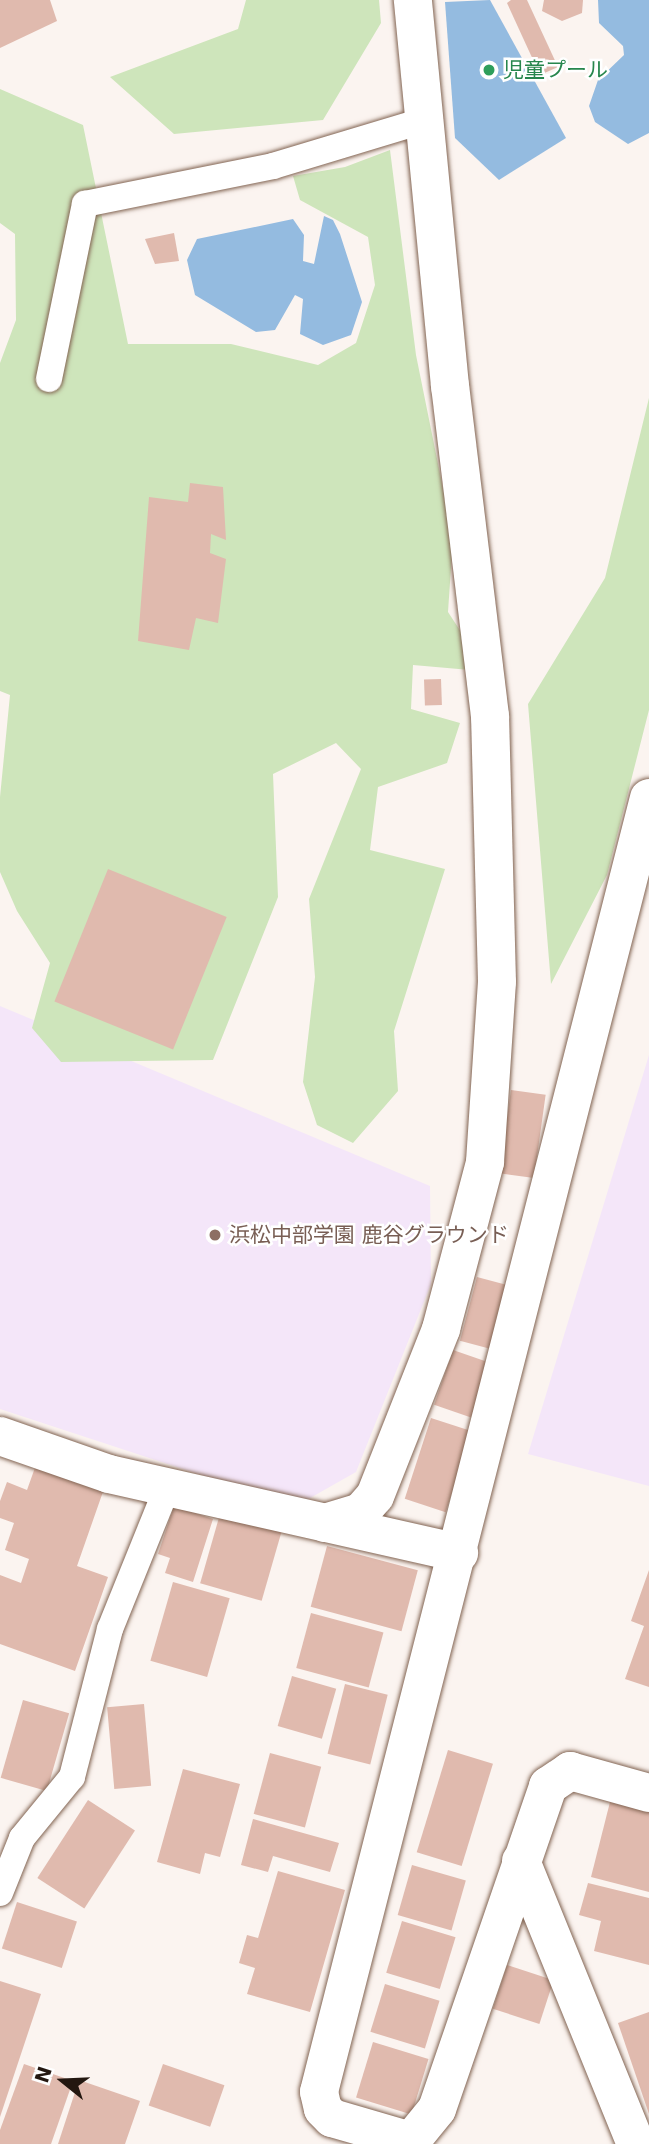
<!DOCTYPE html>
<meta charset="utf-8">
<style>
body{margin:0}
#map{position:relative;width:649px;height:2144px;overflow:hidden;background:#fbf4f0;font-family:"DejaVu Sans","Noto Sans JP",sans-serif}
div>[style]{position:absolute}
.education>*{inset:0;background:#f4e6f9}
.green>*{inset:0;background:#cee5bb}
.water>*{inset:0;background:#94bbe0}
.building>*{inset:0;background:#e0baae;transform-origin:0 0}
.roads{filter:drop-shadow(0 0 2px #826452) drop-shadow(0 0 2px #826452)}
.service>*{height:26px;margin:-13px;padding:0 13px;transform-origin:13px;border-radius:13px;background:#fff}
.minor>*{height:38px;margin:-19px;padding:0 19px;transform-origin:19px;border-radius:19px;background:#fff}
.dots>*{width:19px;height:19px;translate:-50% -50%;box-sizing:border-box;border:4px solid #fff;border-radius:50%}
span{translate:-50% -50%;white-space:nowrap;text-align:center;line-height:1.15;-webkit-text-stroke:5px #fff;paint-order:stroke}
.leisure-label{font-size:21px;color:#27864d}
.left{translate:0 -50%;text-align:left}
.education-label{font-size:21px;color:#785e54}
.north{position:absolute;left:28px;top:2046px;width:70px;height:70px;-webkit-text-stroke:5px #fff;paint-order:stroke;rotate:288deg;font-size:19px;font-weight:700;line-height:28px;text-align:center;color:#231710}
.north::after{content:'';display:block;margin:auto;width:24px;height:32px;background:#231710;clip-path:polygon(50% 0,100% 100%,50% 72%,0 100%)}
</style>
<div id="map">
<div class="education">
<div style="clip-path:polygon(0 1006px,430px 1186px,431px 1284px,356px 1472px,296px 1506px,0 1409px)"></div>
<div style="clip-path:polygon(649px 1055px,649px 1486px,528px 1454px)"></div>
</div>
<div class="green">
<div style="clip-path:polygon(246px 0,379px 0,381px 23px,323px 120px,174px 134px,110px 77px,238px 29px)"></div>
<div style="clip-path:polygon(0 89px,83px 125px,128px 344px,231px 344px,318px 365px,356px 343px,375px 285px,368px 237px,300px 200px,293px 176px,345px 167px,390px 150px,416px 355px,453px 538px,448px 612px,478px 658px,470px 670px,413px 665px,411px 709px,460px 723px,447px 763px,378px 787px,370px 850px,445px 869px,394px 1031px,398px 1091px,353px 1143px,317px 1125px,303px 1082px,315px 977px,309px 899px,361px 769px,336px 743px,273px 774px,278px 897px,213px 1060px,61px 1062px,32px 1028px,50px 963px,17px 911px,0 872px,0 797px,10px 695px,0 691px,0 363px,16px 320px,15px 234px,0 223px)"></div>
<div style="clip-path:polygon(649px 398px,649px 710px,607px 875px,551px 984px,528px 704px,605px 578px)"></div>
</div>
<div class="water">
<div style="clip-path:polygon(490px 0,566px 138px,499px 180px,455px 138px,445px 2px)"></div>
<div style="clip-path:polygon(598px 0,649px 0,649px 133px,628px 144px,595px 122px,589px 106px,598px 80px,624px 55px,623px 46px,599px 23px)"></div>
<div style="clip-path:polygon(324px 216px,333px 220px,340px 234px,362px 302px,351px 335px,323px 345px,300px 334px,303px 299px,295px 295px,275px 330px,256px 332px,195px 295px,187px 260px,197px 239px,293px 219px,304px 235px,303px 261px,314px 264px)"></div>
</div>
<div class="building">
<div style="clip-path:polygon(0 0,50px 0,57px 21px,0 48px)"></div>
<div style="clip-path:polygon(511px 0,527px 0,558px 67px,540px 75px,507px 3px)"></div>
<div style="clip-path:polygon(544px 0,583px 0,582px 13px,562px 21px,542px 11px)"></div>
<div style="clip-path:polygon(174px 233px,179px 261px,155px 264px,145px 239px)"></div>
<div style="clip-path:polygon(190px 483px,223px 487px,226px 540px,211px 534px,210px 553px,226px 559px,218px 623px,196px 618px,189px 650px,138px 641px,149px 497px,188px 502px)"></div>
<div style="left:441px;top:679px;width:26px;height:17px;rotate:88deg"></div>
<div style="left:108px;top:869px;width:128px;height:143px;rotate:22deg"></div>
<div style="left:511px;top:1090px;width:35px;height:84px;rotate:8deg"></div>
<div style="left:477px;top:1277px;width:34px;height:66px;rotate:15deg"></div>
<div style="left:453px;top:1350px;width:39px;height:58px;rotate:19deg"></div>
<div style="left:431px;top:1418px;width:43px;height:85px;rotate:18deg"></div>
<div style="clip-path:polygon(37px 1462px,105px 1486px,77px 1566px,108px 1577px,75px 1671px,0 1644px,0 1575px,21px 1583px,29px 1559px,5px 1550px,14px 1523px,0 1518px,0 1501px,7px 1482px,27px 1490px)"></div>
<div style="clip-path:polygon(174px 1506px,213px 1519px,193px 1582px,165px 1573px,170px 1558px,158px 1554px)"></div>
<div style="left:220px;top:1514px;width:64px;height:72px;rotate:16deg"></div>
<div style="left:327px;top:1546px;width:94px;height:63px;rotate:15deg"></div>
<div style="clip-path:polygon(649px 1570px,649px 1687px,625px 1679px,644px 1626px,631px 1621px)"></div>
<div style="left:173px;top:1582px;width:59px;height:82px;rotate:16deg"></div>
<div style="left:311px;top:1613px;width:75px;height:57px;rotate:15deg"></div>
<div style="left:292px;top:1676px;width:46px;height:52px;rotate:16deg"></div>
<div style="left:345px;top:1684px;width:44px;height:72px;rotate:14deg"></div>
<div style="left:23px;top:1700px;width:48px;height:81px;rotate:16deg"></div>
<div style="left:144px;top:1704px;width:82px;height:37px;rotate:85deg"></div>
<div style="left:448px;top:1750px;width:47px;height:107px;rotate:17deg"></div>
<div style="left:270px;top:1753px;width:53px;height:63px;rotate:15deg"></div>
<div style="clip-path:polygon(183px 1769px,240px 1784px,220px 1857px,205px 1853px,200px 1874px,157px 1862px)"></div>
<div style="left:88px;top:1800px;width:56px;height:93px;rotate:33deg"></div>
<div style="clip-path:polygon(610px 1802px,649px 1812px,649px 1892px,591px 1877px)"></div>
<div style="clip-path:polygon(253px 1819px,339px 1843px,330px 1872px,273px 1856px,268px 1872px,241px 1865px)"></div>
<div style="left:412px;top:1865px;width:56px;height:52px;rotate:16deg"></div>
<div style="clip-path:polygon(278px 1871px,345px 1890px,310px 2012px,247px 1994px,255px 1968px,239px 1963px,247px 1935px,258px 1938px)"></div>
<div style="clip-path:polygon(588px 1883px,649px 1898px,649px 1965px,594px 1951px,601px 1921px,579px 1915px)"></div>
<div style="left:17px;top:1902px;width:63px;height:49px;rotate:18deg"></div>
<div style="left:402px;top:1921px;width:56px;height:54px;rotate:17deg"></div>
<div style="left:507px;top:1965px;width:49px;height:46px;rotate:18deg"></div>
<div style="clip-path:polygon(0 1981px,41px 1994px,0 2117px)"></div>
<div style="left:385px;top:1984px;width:57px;height:50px;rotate:17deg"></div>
<div style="clip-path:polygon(649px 2012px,649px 2114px,618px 2023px)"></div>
<div style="left:373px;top:2042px;width:58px;height:58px;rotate:17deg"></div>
<div style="clip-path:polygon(24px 2064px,73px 2081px,51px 2144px,0 2144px,0 2130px)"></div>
<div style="left:163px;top:2064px;width:65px;height:44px;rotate:19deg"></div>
<div style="clip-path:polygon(79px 2080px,140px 2101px,125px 2144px,58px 2144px)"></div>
</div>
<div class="roads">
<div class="service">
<div style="left:49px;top:379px;width:179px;rotate:-78.4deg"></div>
<div style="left:85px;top:204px;width:192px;rotate:-11.4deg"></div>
<div style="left:273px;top:166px;width:145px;rotate:-16.8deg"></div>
<div style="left:412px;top:124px;width:16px;rotate:-40deg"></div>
<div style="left:0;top:1893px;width:59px;rotate:-68.2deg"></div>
<div style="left:22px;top:1838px;width:79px;rotate:-50.7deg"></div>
<div style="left:72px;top:1777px;width:153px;rotate:-75.6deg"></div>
<div style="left:110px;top:1629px;width:152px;rotate:-68deg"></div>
</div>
<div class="minor">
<div style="left:649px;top:798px;width:1335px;rotate:104.31deg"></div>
<div style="left:319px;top:2092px;width:17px;rotate:77deg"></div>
<div style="left:323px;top:2109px;width:13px;rotate:45deg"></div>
<div style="left:332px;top:2118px;width:82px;rotate:16.2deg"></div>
<div style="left:411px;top:2141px;width:41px;rotate:-50.9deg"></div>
<div style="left:437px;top:2109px;width:342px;rotate:-71deg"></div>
<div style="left:548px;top:1786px;width:27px;rotate:-34deg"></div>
<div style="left:570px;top:1771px;width:82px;rotate:15.6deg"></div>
<div style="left:0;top:1436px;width:115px;rotate:19.2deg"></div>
<div style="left:109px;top:1474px;width:359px;rotate:12.7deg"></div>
<div style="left:325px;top:1523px;width:38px;rotate:-17deg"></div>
<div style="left:361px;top:1512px;width:21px;rotate:-49deg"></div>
<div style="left:375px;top:1496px;width:180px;rotate:-68.4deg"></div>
<div style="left:441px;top:1329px;width:173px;rotate:-75.2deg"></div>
<div style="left:485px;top:1162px;width:180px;rotate:-86.2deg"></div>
<div style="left:497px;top:982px;width:266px;rotate:-91.5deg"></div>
<div style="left:490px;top:716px;width:332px;rotate:-96.9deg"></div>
<div style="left:450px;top:386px;width:388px;rotate:-95.5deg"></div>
<div style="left:521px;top:1861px;width:305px;rotate:67.9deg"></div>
</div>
</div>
<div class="dots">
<div style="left:489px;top:70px;background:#2e9e5b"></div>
<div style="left:215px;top:1235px;background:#8d6e63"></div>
</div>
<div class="leisure-label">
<span class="left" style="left:503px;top:70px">児童プール</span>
</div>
<div class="education-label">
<span class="left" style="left:229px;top:1235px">浜松中部学園 鹿谷グラウンド</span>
</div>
<div class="north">N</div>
</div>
